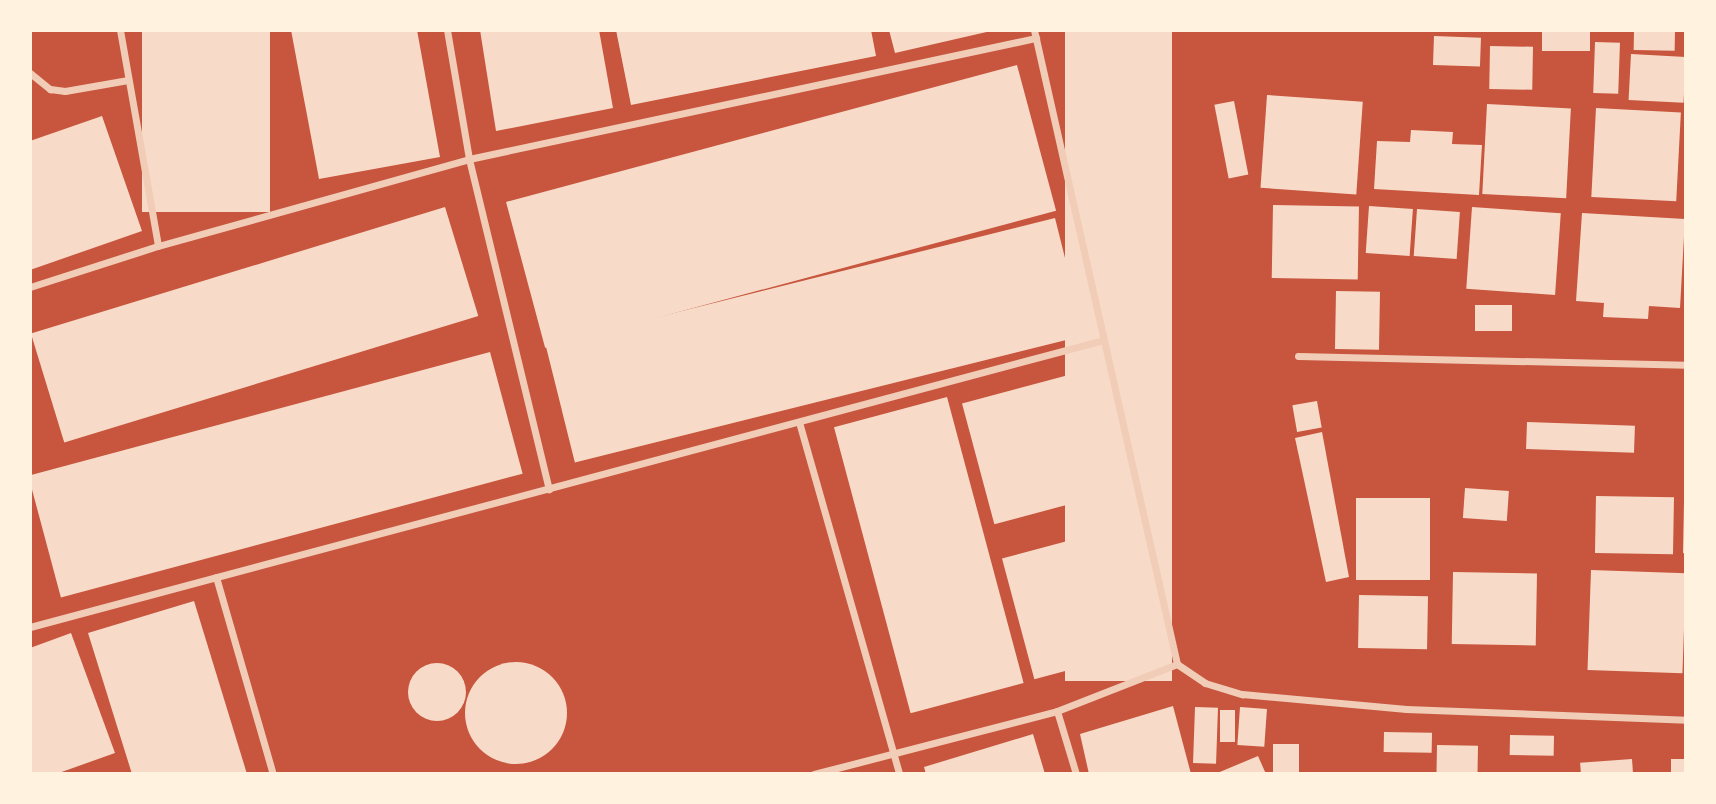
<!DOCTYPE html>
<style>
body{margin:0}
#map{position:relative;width:1716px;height:804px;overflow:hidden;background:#c8553d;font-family:"Noto Sans",sans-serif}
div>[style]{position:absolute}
.building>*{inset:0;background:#f7dbc8;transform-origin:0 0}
.round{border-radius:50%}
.minor>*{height:7px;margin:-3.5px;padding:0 3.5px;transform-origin:3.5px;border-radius:3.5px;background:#f1ccb7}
span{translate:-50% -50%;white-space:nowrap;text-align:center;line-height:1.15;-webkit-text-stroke:5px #fff3e0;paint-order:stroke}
.frame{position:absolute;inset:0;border:32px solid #fff3e0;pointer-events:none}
</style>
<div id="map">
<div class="building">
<div style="left:142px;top:30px;width:128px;height:182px"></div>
<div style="clip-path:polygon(291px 30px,417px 30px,440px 157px,319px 179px)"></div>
<div style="clip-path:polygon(480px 30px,599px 30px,613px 108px,496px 131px)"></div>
<div style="clip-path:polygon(616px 30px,871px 30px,876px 56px,631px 105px)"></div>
<div style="clip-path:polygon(889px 30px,991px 30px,991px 31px,895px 53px)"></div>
<div style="left:1065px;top:30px;width:107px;height:651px"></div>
<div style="left:1542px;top:30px;width:48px;height:21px"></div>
<div style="left:1634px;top:31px;width:41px;height:19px;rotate:1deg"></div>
<div style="left:1434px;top:36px;width:47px;height:29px;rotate:2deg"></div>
<div style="left:1595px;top:42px;width:25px;height:51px;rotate:2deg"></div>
<div style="left:1490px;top:46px;width:43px;height:43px;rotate:1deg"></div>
<div style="left:1631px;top:54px;width:55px;height:46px;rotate:3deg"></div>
<div style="left:1017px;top:65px;width:151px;height:529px;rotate:75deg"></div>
<div style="left:1267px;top:95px;width:96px;height:93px;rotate:4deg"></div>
<div style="left:1234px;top:101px;width:75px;height:20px;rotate:79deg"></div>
<div style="left:1487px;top:104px;width:84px;height:90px;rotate:3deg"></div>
<div style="left:1596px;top:108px;width:85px;height:89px;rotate:3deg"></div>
<div style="clip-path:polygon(102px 116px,142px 231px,30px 270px,30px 141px)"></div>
<div style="clip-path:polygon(1411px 130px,1453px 132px,1452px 144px,1482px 145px,1479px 195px,1374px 189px,1377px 141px,1410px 142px)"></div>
<div style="left:1273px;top:205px;width:86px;height:73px;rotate:1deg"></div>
<div style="left:1369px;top:206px;width:44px;height:47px;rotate:4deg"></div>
<div style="left:445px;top:207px;width:114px;height:433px;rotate:73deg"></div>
<div style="left:1472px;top:207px;width:89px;height:82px;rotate:4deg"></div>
<div style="left:1417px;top:209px;width:43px;height:47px;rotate:4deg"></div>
<div style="clip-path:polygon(1582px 213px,1685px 219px,1680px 308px,1649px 306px,1648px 319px,1603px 317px,1604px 303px,1576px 301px)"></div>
<div style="left:1055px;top:218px;width:121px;height:525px;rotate:76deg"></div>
<div style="left:1336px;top:291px;width:44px;height:58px;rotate:1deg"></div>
<div style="left:1475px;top:305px;width:37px;height:26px"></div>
<div style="left:490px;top:352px;width:126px;height:478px;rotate:75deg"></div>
<div style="left:1076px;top:373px;width:125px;height:118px;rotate:75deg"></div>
<div style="left:947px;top:397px;width:296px;height:117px;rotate:75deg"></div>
<div style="left:1317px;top:401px;width:27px;height:25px;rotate:80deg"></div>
<div style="left:1527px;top:422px;width:108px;height:27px;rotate:2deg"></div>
<div style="clip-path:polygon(1322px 432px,1349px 577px,1326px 582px,1295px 438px)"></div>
<div style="left:1465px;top:488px;width:44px;height:30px;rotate:4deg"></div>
<div style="left:1596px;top:496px;width:78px;height:57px;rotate:1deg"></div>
<div style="left:1356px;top:498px;width:74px;height:82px"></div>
<div style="clip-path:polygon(1684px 502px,1686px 502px,1686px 554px,1683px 553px)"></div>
<div style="left:1116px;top:528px;width:125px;height:118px;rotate:75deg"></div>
<div style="left:1591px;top:570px;width:95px;height:100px;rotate:2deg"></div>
<div style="left:1453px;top:572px;width:84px;height:72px;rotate:1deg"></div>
<div style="left:1359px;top:595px;width:69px;height:53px;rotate:1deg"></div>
<div style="clip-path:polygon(194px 601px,247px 774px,132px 774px,88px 633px)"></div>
<div style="clip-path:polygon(71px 633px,115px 753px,56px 774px,30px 774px,30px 648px)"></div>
<div class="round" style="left:465px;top:662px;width:102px;height:102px"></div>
<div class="round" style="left:408px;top:663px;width:58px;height:58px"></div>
<div style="clip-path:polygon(1173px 706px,1191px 774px,1089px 774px,1080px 734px)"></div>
<div style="left:1195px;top:707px;width:23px;height:56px;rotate:2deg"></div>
<div style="left:1240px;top:707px;width:27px;height:38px;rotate:4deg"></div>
<div style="left:1220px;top:710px;width:15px;height:32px"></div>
<div style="left:1384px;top:732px;width:48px;height:20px;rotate:1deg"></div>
<div style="clip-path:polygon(1033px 734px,1045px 774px,926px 774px,924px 767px)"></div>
<div style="left:1510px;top:735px;width:44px;height:20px;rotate:1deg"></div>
<div style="left:1273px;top:744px;width:26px;height:30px"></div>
<div style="left:1437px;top:745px;width:41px;height:29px;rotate:1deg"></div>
<div style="clip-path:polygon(1258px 756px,1266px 774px,1215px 774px)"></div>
<div style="left:1632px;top:759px;width:15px;height:52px;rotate:86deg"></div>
<div style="left:1671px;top:759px;width:15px;height:15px"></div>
</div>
<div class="minor">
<div style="left:120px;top:30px;width:219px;rotate:80deg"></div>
<div style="left:447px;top:30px;width:131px;rotate:80.3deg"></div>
<div style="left:469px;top:159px;width:340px;rotate:76.4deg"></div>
<div style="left:1034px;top:30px;width:650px;rotate:77.29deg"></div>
<div style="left:30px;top:73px;width:26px;rotate:39deg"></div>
<div style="left:50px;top:89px;width:15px;rotate:8deg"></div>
<div style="left:65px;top:91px;width:64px;rotate:-9.9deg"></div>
<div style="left:30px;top:287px;width:134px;rotate:-17.8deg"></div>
<div style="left:158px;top:246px;width:323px;rotate:-15.6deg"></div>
<div style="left:469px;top:159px;width:580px;rotate:-12.05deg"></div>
<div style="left:1298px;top:356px;width:388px;rotate:1.3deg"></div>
<div style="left:799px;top:422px;width:366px;rotate:74.1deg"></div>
<div style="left:216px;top:577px;width:205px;rotate:73.9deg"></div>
<div style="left:30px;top:627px;width:1111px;rotate:-14.97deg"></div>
<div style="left:1177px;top:664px;width:34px;rotate:34deg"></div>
<div style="left:1205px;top:683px;width:39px;rotate:17deg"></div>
<div style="left:1242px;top:694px;width:165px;rotate:5.2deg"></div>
<div style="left:1406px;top:709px;width:280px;rotate:2.2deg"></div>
<div style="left:1057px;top:711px;width:66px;rotate:73.2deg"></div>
<div style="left:814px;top:774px;width:251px;rotate:-14.5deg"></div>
<div style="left:1057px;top:711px;width:129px;rotate:-21.4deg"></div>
</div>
<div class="frame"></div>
</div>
